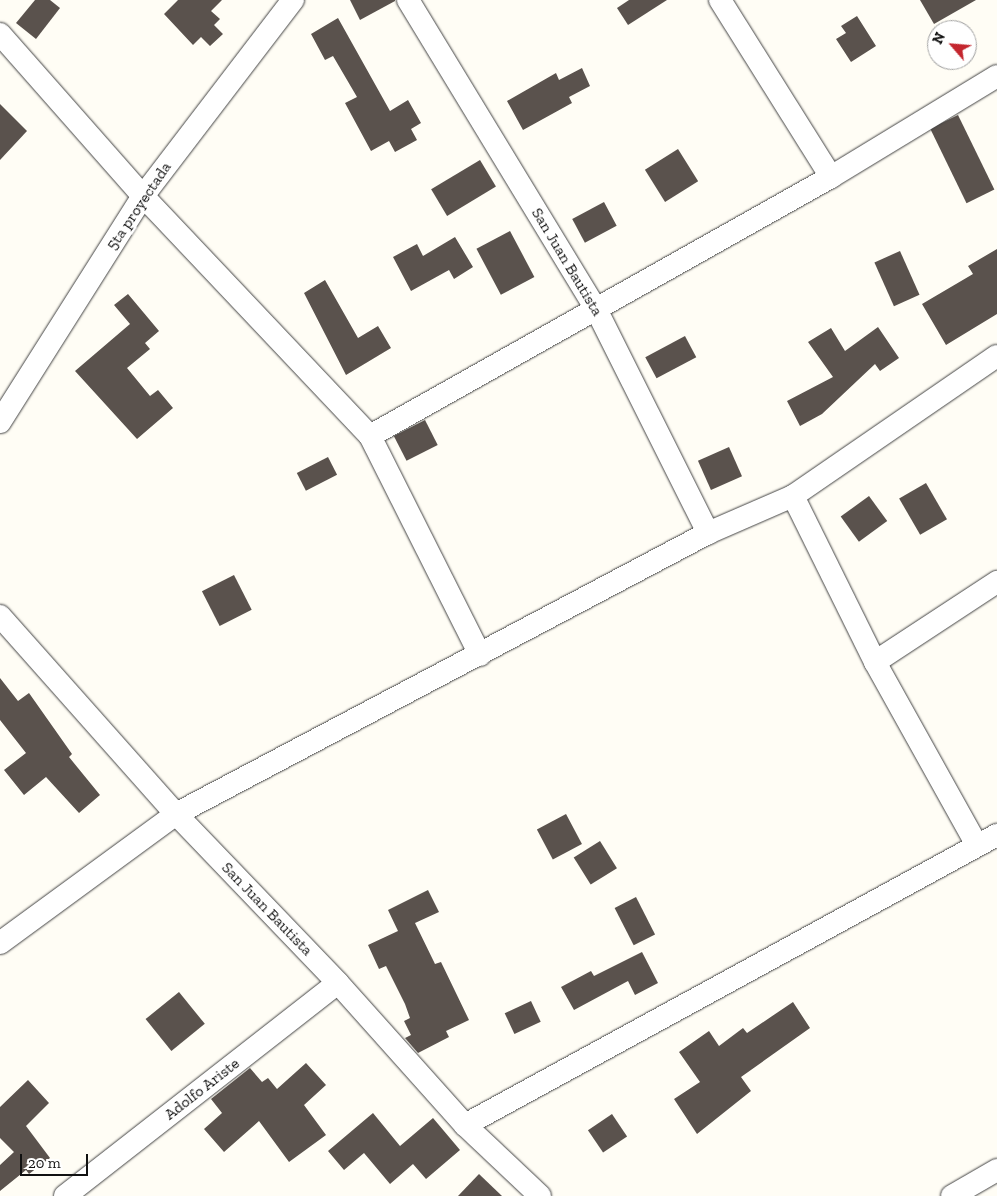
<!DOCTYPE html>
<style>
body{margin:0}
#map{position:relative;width:997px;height:1196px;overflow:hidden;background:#fffdf5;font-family:"Zilla Slab",serif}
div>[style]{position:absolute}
.building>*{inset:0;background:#5a524d;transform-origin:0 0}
.roads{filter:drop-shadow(0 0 1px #444) drop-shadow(0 0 1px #444)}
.minor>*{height:22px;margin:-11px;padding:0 11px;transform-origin:11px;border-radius:11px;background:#fff}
span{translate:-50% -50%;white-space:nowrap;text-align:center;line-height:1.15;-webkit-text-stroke:5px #fff;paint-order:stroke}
.street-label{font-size:16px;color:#111}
.north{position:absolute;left:927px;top:20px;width:50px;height:50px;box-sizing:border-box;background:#fff;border:1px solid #a0a0a0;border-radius:50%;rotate:297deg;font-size:14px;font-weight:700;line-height:20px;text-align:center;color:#111}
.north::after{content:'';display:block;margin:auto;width:18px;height:22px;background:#c4262e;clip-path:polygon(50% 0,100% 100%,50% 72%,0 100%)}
.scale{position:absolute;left:20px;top:1154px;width:68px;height:22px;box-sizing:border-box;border:2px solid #111;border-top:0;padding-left:6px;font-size:15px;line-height:18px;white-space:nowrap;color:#111;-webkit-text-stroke:4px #fff;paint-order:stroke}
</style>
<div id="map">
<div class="building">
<div style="clip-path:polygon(35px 0,50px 0,60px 8px,36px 39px,16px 23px)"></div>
<div style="clip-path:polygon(178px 0,222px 0,211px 11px,220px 19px,214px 25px,223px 34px,210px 46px,201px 37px,193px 45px,164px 14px)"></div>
<div style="clip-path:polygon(350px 0,395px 0,395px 1px,360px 20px)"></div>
<div style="clip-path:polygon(629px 0,667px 0,628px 25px,617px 8px)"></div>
<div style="clip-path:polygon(920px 0,976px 0,934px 24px)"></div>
<div style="clip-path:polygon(857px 16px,876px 46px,851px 62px,836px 39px,846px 33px,841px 26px)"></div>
<div style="clip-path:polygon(338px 18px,390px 111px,408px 100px,421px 123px,411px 129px,417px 140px,395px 152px,389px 141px,371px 151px,345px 103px,357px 97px,333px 56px,325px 60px,311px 34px)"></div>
<div style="clip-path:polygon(582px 68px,590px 86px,569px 97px,572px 103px,523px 130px,507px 101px,556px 73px,559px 80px)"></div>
<div style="clip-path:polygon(0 104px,27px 131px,0 160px)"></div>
<div style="left:958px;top:115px;width:83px;height:31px;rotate:64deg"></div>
<div style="left:678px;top:149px;width:38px;height:39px;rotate:58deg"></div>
<div style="left:480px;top:160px;width:31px;height:57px;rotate:59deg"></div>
<div style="left:604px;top:202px;width:27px;height:36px;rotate:62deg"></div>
<div style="left:510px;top:231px;width:52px;height:38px;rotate:62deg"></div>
<div style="clip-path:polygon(455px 237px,473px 267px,454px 279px,449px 270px,411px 291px,393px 257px,417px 244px,423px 256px)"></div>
<div style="clip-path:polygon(997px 249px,997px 314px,946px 345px,922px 304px,973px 274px,968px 266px)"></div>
<div style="left:900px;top:251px;width:48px;height:28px;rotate:66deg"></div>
<div style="clip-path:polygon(325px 280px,358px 338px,378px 326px,391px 348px,346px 375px,304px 293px)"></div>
<div style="clip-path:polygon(128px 294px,159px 331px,145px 343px,150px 349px,127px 368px,150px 396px,158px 390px,173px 408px,137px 439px,75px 371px,130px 324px,114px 305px)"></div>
<div style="clip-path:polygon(878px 327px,899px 358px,880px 371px,875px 364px,822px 414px,800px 426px,787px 401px,833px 377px,808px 342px,831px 328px,845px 351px)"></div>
<div style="left:685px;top:336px;width:24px;height:45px;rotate:62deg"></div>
<div style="left:425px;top:420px;width:28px;height:35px;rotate:63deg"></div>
<div style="left:729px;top:447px;width:32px;height:34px;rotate:66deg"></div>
<div style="left:328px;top:457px;width:20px;height:35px;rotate:63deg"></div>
<div style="left:926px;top:483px;width:42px;height:31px;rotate:60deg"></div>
<div style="left:869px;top:496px;width:31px;height:35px;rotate:54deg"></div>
<div style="left:234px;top:575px;width:39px;height:36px;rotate:63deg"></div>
<div style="clip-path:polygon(0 678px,18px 701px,29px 693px,72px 754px,69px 757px,100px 795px,79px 813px,46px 777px,24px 795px,4px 770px,26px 753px,0 720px)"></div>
<div style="left:566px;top:814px;width:34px;height:33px;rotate:62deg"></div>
<div style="left:600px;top:841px;width:32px;height:31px;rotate:58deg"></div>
<div style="clip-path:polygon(428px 890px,439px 912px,415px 923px,435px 964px,441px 962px,469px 1020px,446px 1031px,449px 1037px,418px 1053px,405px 1038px,411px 1035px,404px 1021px,410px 1018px,405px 1004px,386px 966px,379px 969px,368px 945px,398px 931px,388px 910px)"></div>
<div style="left:636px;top:897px;width:42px;height:24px;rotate:63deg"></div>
<div style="clip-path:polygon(642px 952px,658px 983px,635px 995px,628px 981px,574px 1010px,561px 987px,591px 971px,594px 976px)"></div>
<div style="left:179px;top:992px;width:41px;height:43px;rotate:51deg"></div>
<div style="left:531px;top:1001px;width:23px;height:29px;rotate:65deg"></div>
<div style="clip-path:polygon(793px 1002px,810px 1028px,741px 1077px,751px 1091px,697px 1134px,674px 1099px,700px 1082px,679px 1052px,709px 1031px,719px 1046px,743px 1028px,747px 1033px)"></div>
<div style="clip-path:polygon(306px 1063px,326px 1085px,304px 1105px,326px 1135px,289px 1162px,259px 1121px,224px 1152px,204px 1129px,222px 1113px,211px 1099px,250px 1068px,262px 1082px,268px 1078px,277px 1089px)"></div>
<div style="clip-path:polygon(28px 1080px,49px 1103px,26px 1126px,50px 1158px,29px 1174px,26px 1170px,0 1191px,0 1165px,14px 1152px,0 1138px,0 1107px)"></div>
<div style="clip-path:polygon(373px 1113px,400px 1146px,433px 1118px,460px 1150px,426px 1179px,413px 1164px,390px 1184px,364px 1153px,344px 1170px,328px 1151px)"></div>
<div style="left:612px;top:1114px;width:27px;height:29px;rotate:56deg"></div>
<div style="clip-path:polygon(479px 1174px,502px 1196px,458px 1196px)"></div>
</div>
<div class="roads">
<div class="minor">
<div style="left:408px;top:0;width:359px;rotate:58.7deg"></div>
<div style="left:595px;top:307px;width:253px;rotate:63.4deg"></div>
<div style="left:720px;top:0;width:209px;rotate:57.9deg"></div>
<div style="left:0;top:34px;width:216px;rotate:48.6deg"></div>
<div style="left:143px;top:196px;width:330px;rotate:46.6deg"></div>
<div style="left:370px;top:436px;width:245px;rotate:63.3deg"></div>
<div style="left:0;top:422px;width:267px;rotate:-57.7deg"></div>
<div style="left:143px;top:196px;width:247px;rotate:-52.6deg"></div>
<div style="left:370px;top:436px;width:529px;rotate:-29.33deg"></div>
<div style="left:831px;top:177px;width:194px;rotate:-31.3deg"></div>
<div style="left:793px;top:496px;width:185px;rotate:63.7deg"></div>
<div style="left:875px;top:662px;width:210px;rotate:60.9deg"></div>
<div style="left:0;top:616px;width:265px;rotate:48.4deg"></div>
<div style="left:176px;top:814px;width:234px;rotate:46.2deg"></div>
<div style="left:338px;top:983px;width:191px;rotate:48.2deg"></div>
<div style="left:465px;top:1125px;width:103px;rotate:43.4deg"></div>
<div style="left:875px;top:662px;width:146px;rotate:-33.3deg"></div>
<div style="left:0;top:943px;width:218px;rotate:-36.2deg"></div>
<div style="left:176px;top:814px;width:602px;rotate:-27.84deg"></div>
<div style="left:708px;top:533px;width:93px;rotate:-23.5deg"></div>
<div style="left:793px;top:496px;width:247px;rotate:-34.5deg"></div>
<div style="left:465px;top:1125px;width:606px;rotate:-28.6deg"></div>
<div style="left:65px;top:1196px;width:346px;rotate:-38deg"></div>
<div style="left:952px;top:1196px;width:52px;rotate:-30deg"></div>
</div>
</div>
<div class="street-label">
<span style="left:139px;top:206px;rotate:-56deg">5ta proyectada</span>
<span style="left:567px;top:262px;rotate:59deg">San Juan Bautista</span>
<span style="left:267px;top:909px;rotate:46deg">San Juan Bautista</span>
<span style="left:202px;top:1089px;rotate:-38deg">Adolfo Ariste</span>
</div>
<div class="north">N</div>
<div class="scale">20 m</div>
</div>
